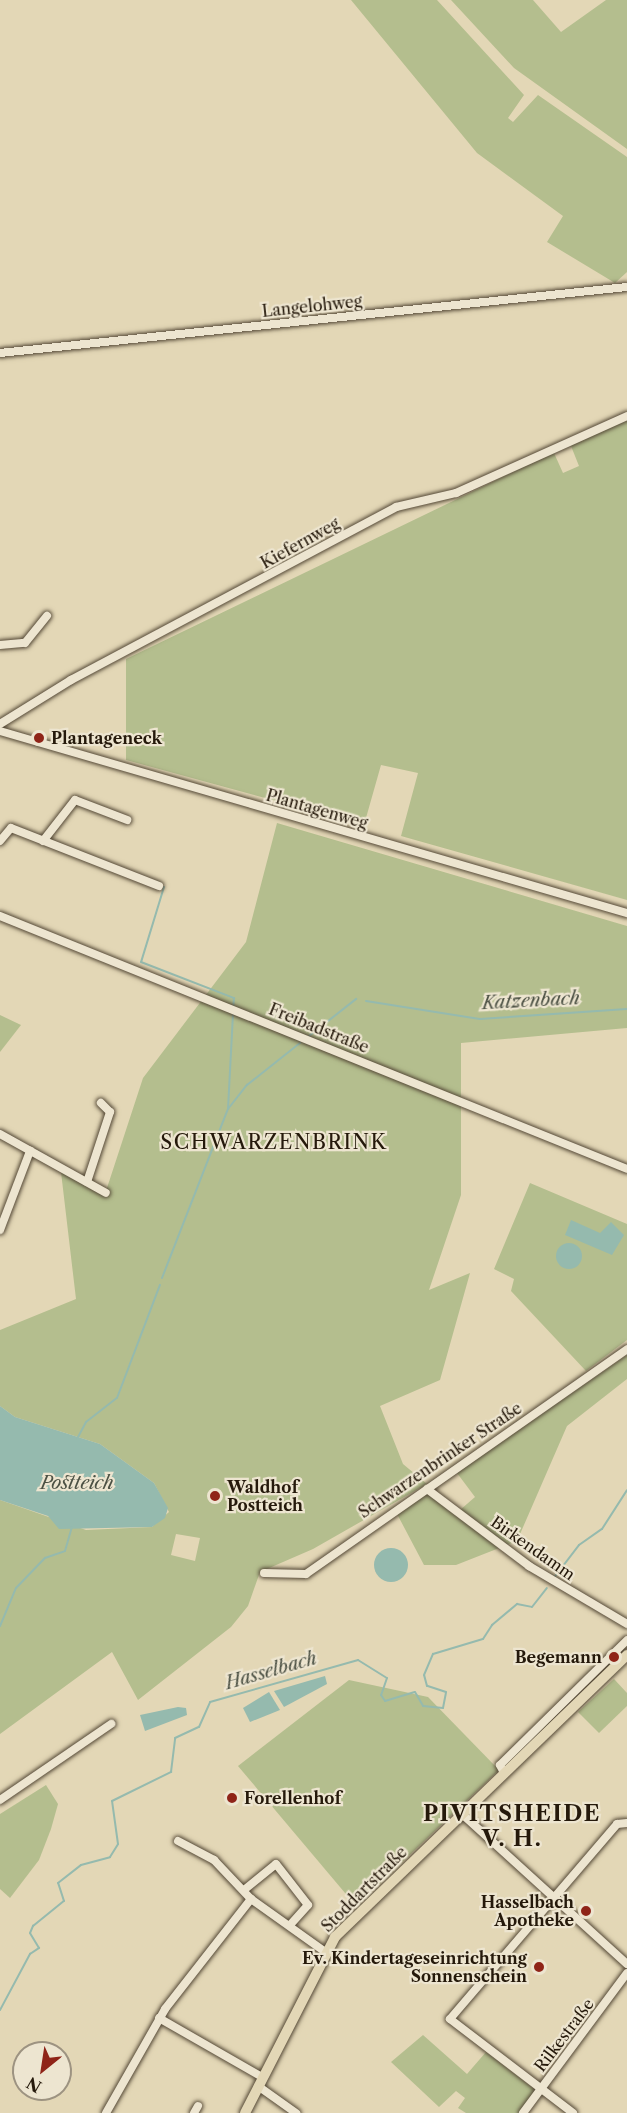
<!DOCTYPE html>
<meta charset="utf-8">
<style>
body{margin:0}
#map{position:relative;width:627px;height:2113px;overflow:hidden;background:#e3d7b6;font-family:"Libre Caslon Text",serif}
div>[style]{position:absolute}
.green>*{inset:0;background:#b4be8e}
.water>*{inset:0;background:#95baae}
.round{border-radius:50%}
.stream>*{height:2px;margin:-1px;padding:0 1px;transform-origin:1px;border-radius:1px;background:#95baae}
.roads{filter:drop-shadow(0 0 2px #544836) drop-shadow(0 0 2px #544836)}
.minor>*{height:8px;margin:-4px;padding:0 4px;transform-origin:4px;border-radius:4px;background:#ede5d0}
.major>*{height:10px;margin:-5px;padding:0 5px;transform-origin:5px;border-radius:5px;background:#e3d7b6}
.dots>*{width:16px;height:16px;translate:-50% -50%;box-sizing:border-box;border:3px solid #ede5d0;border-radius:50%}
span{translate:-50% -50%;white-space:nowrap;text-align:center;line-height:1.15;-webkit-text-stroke:4.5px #ede5d0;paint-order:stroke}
.street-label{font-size:16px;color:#25190b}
.poi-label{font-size:16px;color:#25190b;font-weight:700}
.left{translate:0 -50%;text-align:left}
.right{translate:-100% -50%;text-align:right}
.water-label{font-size:18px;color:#4c5144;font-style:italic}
.quarter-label{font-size:20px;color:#25190b;letter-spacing:1.5px}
.district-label{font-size:22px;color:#25190b;font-weight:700;letter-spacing:1.5px}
.north{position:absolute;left:12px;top:2041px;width:60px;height:60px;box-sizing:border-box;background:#ede5d0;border:2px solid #9d9381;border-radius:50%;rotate:210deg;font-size:16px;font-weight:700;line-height:24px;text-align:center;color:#25190b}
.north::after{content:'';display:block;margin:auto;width:21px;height:27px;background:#8f2418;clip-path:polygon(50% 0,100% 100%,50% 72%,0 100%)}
</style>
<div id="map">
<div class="green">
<div style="clip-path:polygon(351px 0,437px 0,524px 95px,508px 118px,513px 122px,538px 95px,627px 157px,627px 272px,615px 283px,547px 242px,563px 216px,477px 153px)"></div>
<div style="clip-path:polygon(451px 0,533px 0,561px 32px,606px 0,627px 0,627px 149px,514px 68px)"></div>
<div style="clip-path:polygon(evenodd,627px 417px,627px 900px,401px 836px,418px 773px,381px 765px,364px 825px,126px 760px,126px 659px,627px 417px,571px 446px,579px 466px,563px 473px,554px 453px,571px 446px)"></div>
<div style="clip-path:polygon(evenodd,277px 823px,627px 926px,627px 1028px,461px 1043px,461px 1195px,429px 1290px,470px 1273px,440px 1380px,380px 1406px,403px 1464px,427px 1484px,313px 1549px,260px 1572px,248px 1606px,231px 1627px,138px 1700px,112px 1652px,0 1734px,0 1500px,86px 1530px,152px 1527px,169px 1512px,154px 1483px,100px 1444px,15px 1417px,0 1406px,0 1330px,76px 1299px,61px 1172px,105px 1194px,143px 1078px,246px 942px,277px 823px,176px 1534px,200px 1538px,195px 1561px,171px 1555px,176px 1534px)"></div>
<div style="clip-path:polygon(0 1015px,21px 1025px,0 1052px)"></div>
<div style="clip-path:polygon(530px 1183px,627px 1224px,627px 1340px,586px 1371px,511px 1291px,514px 1279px,494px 1269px)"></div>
<div style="clip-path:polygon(627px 1355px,627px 1379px,567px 1426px,517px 1541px,456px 1565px,424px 1565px,396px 1512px,430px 1489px,460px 1510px,475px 1497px,457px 1473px)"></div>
<div style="clip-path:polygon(614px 1679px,627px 1693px,627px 1706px,599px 1733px,578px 1712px)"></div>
<div style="clip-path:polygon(349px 1680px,428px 1697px,499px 1770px,356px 1906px,238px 1766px)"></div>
<div style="clip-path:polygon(46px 1785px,58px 1804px,51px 1829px,39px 1860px,10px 1898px,0 1889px,0 1814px)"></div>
<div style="clip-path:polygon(423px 2035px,467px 2074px,486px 2052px,538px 2092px,520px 2113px,466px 2113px,458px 2108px,465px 2098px,456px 2091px,439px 2107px,391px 2062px)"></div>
</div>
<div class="water">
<div style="clip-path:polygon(571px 1220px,600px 1233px,611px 1222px,624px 1235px,612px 1255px,565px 1235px)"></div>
<div class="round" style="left:556px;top:1243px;width:26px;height:26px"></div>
<div style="clip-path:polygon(0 1406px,15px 1417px,100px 1444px,154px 1483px,168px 1508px,165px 1518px,152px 1527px,59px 1529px,48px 1516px,0 1500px)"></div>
<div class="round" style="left:374px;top:1548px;width:34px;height:34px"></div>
<div style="clip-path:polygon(325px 1676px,327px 1684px,284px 1707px,274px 1691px)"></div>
<div style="clip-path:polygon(269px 1692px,280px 1710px,250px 1722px,243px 1708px)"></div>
<div style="clip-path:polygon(178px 1707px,186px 1708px,187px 1715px,145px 1731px,140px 1715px)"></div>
</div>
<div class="stream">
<div style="left:164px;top:887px;width:78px;rotate:107deg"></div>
<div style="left:141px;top:962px;width:100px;rotate:21.2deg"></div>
<div style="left:234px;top:998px;width:11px;rotate:95deg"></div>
<div style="left:366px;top:1001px;width:115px;rotate:9deg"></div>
<div style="left:480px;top:1019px;width:147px;rotate:-3.9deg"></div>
<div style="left:309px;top:1036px;width:60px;rotate:-38.2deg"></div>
<div style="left:228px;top:1109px;width:95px;rotate:-87deg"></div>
<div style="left:162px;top:1278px;width:181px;rotate:-68.7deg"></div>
<div style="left:228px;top:1109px;width:31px;rotate:-52deg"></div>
<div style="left:247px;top:1085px;width:68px;rotate:-38.4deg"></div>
<div style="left:77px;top:1439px;width:19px;rotate:-62deg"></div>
<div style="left:86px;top:1422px;width:39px;rotate:-38deg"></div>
<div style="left:117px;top:1398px;width:121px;rotate:-69.2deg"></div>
<div style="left:553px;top:1579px;width:43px;rotate:-52.6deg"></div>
<div style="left:579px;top:1545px;width:28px;rotate:-35deg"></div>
<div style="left:602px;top:1529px;width:46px;rotate:-57.3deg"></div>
<div style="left:0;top:1626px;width:41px;rotate:-67.2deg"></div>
<div style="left:16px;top:1588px;width:42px;rotate:-46deg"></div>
<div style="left:45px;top:1558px;width:21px;rotate:-19deg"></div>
<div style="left:65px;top:1551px;width:25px;rotate:-74deg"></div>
<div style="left:0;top:2010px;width:64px;rotate:-61.8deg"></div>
<div style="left:30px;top:1954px;width:11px;rotate:-34deg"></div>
<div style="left:39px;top:1948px;width:17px;rotate:-121deg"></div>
<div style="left:30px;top:1933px;width:8px;rotate:-67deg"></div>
<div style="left:33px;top:1926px;width:40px;rotate:-39deg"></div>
<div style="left:64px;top:1901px;width:19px;rotate:-108deg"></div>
<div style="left:58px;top:1883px;width:29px;rotate:-38deg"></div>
<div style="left:81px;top:1865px;width:30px;rotate:-15deg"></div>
<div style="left:110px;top:1857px;width:15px;rotate:-58deg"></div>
<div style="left:118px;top:1844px;width:43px;rotate:-97.9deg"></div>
<div style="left:112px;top:1801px;width:66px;rotate:-26.2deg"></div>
<div style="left:171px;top:1772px;width:34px;rotate:-83deg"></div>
<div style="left:175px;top:1738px;width:26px;rotate:-25deg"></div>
<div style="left:199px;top:1727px;width:27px;rotate:-66deg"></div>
<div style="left:210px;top:1702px;width:154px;rotate:-15.8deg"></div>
<div style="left:358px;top:1660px;width:34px;rotate:32deg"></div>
<div style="left:387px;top:1678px;width:18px;rotate:109deg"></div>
<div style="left:381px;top:1695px;width:7px;rotate:56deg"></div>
<div style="left:385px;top:1701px;width:31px;rotate:-17deg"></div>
<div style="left:415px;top:1692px;width:16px;rotate:60deg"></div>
<div style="left:423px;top:1706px;width:20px;rotate:6deg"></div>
<div style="left:443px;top:1708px;width:16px;rotate:-79deg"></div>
<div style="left:446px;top:1692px;width:20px;rotate:-162deg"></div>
<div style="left:427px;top:1686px;width:11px;rotate:-105deg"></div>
<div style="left:424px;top:1675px;width:23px;rotate:-67deg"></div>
<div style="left:433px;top:1654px;width:52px;rotate:-16.7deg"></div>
<div style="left:483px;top:1639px;width:17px;rotate:-57deg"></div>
<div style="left:492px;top:1625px;width:33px;rotate:-40deg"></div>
<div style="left:517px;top:1604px;width:15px;rotate:11deg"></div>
<div style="left:532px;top:1607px;width:24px;rotate:-52deg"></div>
</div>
<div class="roads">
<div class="minor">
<div style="left:0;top:353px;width:630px;rotate:-6.01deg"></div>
<div style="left:0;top:645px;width:25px;rotate:-5deg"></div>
<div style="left:25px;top:643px;width:35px;rotate:-51deg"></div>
<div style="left:0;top:724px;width:84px;rotate:-31.8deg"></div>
<div style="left:71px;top:680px;width:368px;rotate:-28deg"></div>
<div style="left:396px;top:507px;width:62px;rotate:-13.1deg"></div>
<div style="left:456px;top:493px;width:188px;rotate:-24.2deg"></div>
<div style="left:0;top:731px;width:653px;rotate:16.19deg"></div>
<div style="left:0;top:841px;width:17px;rotate:-50deg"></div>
<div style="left:11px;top:828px;width:159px;rotate:21.4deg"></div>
<div style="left:43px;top:841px;width:52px;rotate:-52deg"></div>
<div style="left:75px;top:800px;width:56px;rotate:21deg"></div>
<div style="left:0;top:916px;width:676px;rotate:21.97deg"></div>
<div style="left:0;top:1134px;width:121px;rotate:29.1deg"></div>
<div style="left:87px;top:1182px;width:74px;rotate:-71.8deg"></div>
<div style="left:110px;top:1112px;width:13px;rotate:-135deg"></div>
<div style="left:0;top:1230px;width:85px;rotate:-69.2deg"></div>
<div style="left:427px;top:1489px;width:128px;rotate:37deg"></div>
<div style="left:529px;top:1566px;width:114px;rotate:30.6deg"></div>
<div style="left:264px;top:1573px;width:42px;rotate:1.4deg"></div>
<div style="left:306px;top:1574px;width:392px;rotate:-35deg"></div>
<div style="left:504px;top:1773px;width:9px;rotate:-117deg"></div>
<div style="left:500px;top:1765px;width:178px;rotate:-44.5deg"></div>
<div style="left:0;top:1800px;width:135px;rotate:-34.4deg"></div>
<div style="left:462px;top:1814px;width:223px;rotate:42.3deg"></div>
<div style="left:178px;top:1841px;width:41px;rotate:27.8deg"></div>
<div style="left:214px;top:1860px;width:54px;rotate:46.5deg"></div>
<div style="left:251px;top:1899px;width:90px;rotate:35.5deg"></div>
<div style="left:244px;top:1890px;width:41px;rotate:-39.1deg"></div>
<div style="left:276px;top:1864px;width:52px;rotate:52deg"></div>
<div style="left:308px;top:1905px;width:25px;rotate:132deg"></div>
<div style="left:159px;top:2018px;width:119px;rotate:29.8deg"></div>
<div style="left:258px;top:2086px;width:47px;rotate:35.4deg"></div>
<div style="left:106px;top:2113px;width:120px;rotate:-60.4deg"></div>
<div style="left:165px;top:2009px;width:140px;rotate:-52deg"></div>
<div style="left:194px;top:2113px;width:8px;rotate:-60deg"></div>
<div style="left:523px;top:2113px;width:174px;rotate:-53.4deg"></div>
<div style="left:573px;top:2113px;width:155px;rotate:-142.6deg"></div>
<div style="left:450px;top:2019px;width:257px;rotate:-49.4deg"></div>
<div style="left:617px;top:1824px;width:10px;rotate:-6deg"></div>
</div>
<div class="major">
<div style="left:245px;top:2113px;width:198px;rotate:-62.9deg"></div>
<div style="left:335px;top:1937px;width:406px;rotate:-44deg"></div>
</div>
</div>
<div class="dots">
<div style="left:39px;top:738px;background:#8f2418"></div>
<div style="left:215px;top:1496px;background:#8f2418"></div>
<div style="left:614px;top:1657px;background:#8f2418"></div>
<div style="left:232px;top:1798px;background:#8f2418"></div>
<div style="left:586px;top:1911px;background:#8f2418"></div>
<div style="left:539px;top:1967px;background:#8f2418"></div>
</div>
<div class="street-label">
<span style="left:312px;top:306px;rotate:-6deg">Langelohweg</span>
<span style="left:300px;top:543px;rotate:-29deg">Kiefernweg</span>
<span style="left:317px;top:809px;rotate:16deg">Plantagenweg</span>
<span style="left:319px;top:1028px;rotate:22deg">Freibadstraße</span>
<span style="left:440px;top:1460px;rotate:-34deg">Schwarzenbrinker Straße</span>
<span style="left:533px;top:1548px;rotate:35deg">Birkendamm</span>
<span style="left:364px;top:1889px;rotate:-45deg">Stoddartstraße</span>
<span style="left:564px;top:2035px;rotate:-53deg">Rilkestraße</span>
</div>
<div class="poi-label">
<span class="left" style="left:51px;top:738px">Plantageneck</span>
<span class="left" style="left:227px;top:1496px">Waldhof<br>Postteich</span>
<span class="right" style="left:602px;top:1657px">Begemann</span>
<span class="left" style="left:244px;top:1798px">Forellenhof</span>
<span class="right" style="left:574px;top:1911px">Hasselbach<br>Apotheke</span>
<span class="right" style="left:527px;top:1967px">Ev. Kindertageseinrichtung<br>Sonnenschein</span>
</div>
<div class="water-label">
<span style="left:531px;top:1001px;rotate:-3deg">Katzenbach</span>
<span style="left:77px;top:1483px">Postteich</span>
<span style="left:271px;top:1671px;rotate:-16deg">Hasselbach</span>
</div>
<div class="quarter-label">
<span style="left:274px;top:1142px">SCHWARZENBRINK</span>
</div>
<div class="district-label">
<span style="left:512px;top:1826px">PIVITSHEIDE<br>V. H.</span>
</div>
<div class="north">N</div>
</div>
